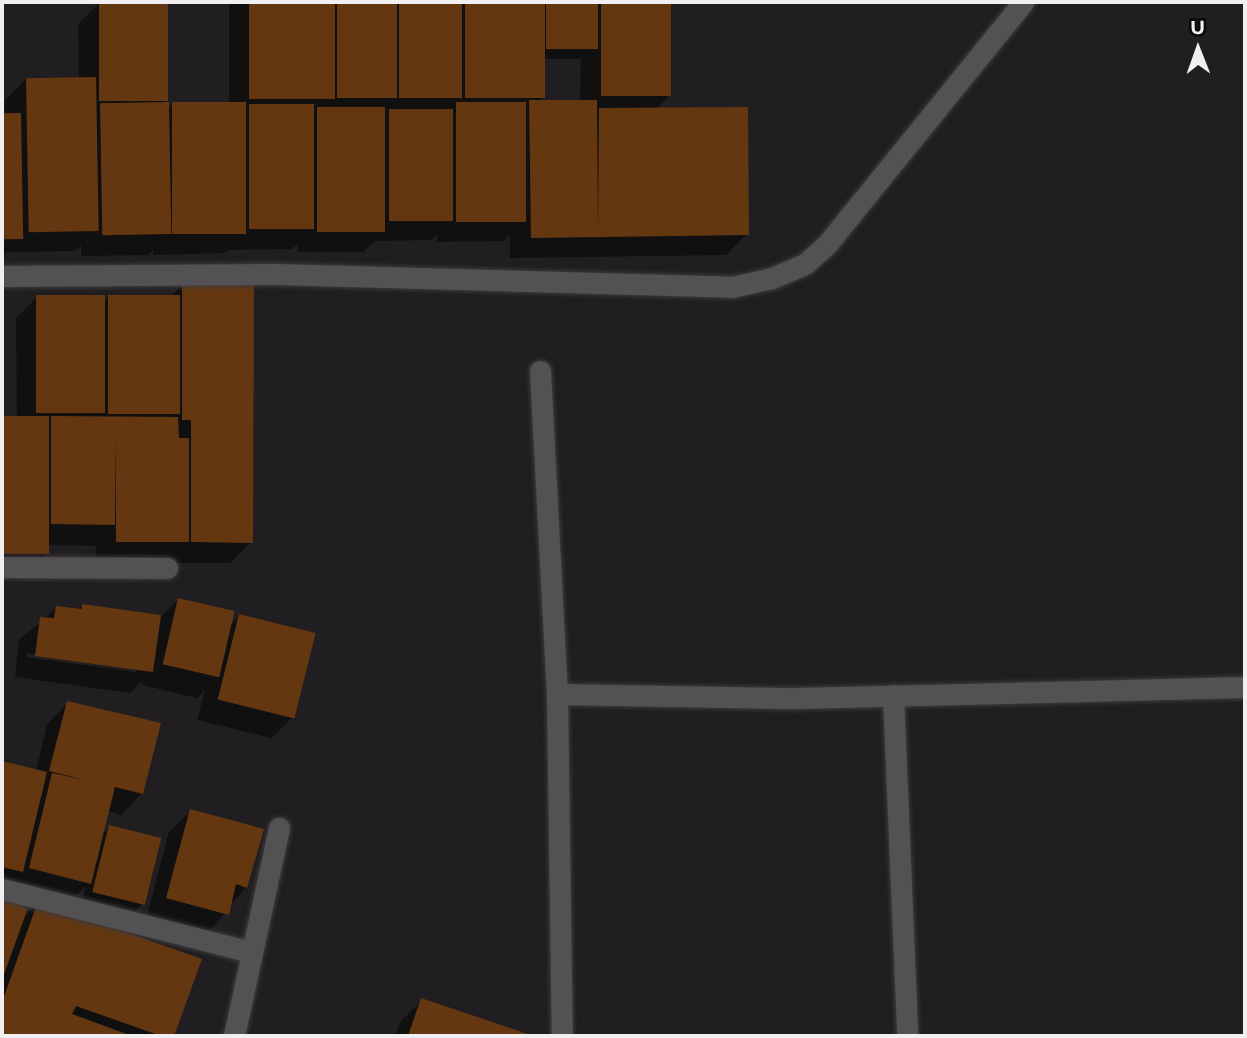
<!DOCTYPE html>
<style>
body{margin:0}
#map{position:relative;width:1247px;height:1038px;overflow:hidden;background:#201e20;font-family:Montserrat,sans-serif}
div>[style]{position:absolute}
.shadow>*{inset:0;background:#0007}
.building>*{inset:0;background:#643711;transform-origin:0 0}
.roads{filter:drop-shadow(0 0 2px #3d3b3d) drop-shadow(0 0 2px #3d3b3d)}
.minor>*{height:21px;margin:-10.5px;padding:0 10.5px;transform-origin:10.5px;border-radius:10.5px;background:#545154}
span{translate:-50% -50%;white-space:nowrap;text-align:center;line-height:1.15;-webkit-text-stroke:5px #090809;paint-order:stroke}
.frame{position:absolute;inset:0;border:4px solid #f1eff1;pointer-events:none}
.north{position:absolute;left:1163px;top:14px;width:70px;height:70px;-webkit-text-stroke:5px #090809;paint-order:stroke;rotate:359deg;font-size:19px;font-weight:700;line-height:28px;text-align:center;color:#f1eff1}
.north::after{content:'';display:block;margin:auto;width:24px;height:32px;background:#f1eff1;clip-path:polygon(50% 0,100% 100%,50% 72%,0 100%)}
</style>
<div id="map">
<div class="shadow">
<div style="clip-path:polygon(evenodd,229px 2px,543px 2px,543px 6px,547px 2px,669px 2px,669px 96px,656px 109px,747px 234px,726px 255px,510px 258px,510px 235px,504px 241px,437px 242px,437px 235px,431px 240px,374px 241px,363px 252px,298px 252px,298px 244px,292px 249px,229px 250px,225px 253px,153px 255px,153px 250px,148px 255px,81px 256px,81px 245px,75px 251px,7px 252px,2px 257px,5px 100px,26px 79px,79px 79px,78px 24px,99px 3px,167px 99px,163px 104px,167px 109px,173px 104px,229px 103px,229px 2px,543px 59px,581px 59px,580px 102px,538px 102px,543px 98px,543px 59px)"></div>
<div style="clip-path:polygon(183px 285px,251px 542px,230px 563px,171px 563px,171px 558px,166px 563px,95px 563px,96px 546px,47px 545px,47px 553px,26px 575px,2px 575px,2px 418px,17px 418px,16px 318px,37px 297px,103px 302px,108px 297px,171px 296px)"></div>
<div style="clip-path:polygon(evenodd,178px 600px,230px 626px,239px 616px,293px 717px,272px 738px,197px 720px,205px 690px,197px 698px,142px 685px,144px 679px,130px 693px,15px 677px,19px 640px,57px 608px,79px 611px,83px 606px,158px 620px,178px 600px,26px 653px,136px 668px,136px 672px,26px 657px,26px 653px)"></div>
<div style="clip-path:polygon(68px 703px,142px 793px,121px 815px,107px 811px,101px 835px,110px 827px,141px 905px,130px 916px,81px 903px,86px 886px,68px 904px,2px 891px,2px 763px,36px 771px,47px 724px)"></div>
<div style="clip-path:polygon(191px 811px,246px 887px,206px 935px,146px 919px,169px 832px)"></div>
<div style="clip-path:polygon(2px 900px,25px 909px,21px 920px,38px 903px,200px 960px,173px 1036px,2px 1036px)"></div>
<div style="clip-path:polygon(422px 1000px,530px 1036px,395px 1036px,401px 1021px)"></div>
</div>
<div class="building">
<div style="left:99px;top:2px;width:69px;height:99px"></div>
<div style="left:249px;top:2px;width:86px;height:97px"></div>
<div style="left:337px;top:2px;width:60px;height:96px"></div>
<div style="left:399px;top:2px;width:63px;height:96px"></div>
<div style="left:465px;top:2px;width:80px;height:96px"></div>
<div style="left:546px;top:2px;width:52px;height:47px"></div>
<div style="left:601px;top:2px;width:70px;height:94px"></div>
<div style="left:96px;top:77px;width:154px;height:70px;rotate:89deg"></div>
<div style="clip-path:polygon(529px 100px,597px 100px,598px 231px,599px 108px,748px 107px,749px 235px,531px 238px)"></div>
<div style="left:169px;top:102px;width:132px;height:69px;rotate:89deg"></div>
<div style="left:172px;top:102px;width:74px;height:132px"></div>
<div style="left:456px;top:102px;width:70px;height:120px"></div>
<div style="left:249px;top:104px;width:65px;height:125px"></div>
<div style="left:317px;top:107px;width:68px;height:125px"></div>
<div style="left:389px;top:109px;width:64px;height:112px"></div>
<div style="left:21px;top:113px;width:126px;height:19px;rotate:89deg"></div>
<div style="clip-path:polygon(182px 283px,254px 283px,253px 543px,191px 542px,191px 420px,182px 420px)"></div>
<div style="left:36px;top:295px;width:69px;height:118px"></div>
<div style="left:108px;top:295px;width:72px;height:119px"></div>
<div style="left:2px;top:416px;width:47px;height:138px"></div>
<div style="clip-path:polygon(51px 416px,178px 417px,179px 438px,189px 438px,189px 542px,116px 542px,116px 432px,115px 525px,51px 524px)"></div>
<div style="left:178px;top:598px;width:58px;height:68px;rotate:13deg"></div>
<div style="clip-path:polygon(82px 604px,161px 615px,153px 672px,35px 656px,40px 617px,54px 618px,56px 606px,82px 609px)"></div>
<div style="left:239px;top:614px;width:79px;height:88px;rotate:14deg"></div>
<div style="clip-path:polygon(67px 701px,161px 723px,143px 794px,115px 787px,91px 884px,29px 868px,52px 773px,85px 780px,49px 771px)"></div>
<div style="clip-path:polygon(2px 761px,47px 772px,23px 872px,2px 867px)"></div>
<div style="clip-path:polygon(190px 809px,264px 829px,247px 888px,236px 884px,229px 915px,166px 898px)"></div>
<div style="left:109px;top:825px;width:54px;height:69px;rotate:14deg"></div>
<div style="clip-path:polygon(2px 898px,28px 908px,2px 980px)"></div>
<div style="clip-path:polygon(38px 901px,202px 959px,174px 1036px,161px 1036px,76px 1006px,72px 1014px,132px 1036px,2px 1036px,2px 1002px)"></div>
<div style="clip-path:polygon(421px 998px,534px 1036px,408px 1036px)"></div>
</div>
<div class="roads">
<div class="minor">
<div style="left:2px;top:276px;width:273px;rotate:-0.4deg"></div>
<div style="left:275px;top:274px;width:457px;rotate:1.6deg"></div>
<div style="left:732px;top:287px;width:41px;rotate:-12.7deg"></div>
<div style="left:772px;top:278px;width:36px;rotate:-23deg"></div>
<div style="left:805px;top:264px;width:31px;rotate:-42deg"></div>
<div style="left:828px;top:243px;width:310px;rotate:-51deg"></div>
<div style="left:540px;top:371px;width:323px;rotate:87deg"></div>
<div style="left:557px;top:694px;width:240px;rotate:1deg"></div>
<div style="left:797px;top:698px;width:448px;rotate:-1.4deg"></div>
<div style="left:2px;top:567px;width:165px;rotate:0.3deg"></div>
<div style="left:557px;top:694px;width:342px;rotate:89.2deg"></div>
<div style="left:893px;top:695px;width:341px;rotate:87.6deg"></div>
<div style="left:2px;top:889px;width:257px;rotate:14.2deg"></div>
<div style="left:234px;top:1036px;width:213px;rotate:-77.8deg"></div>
</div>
</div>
<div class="frame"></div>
<div class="north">U</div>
</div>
